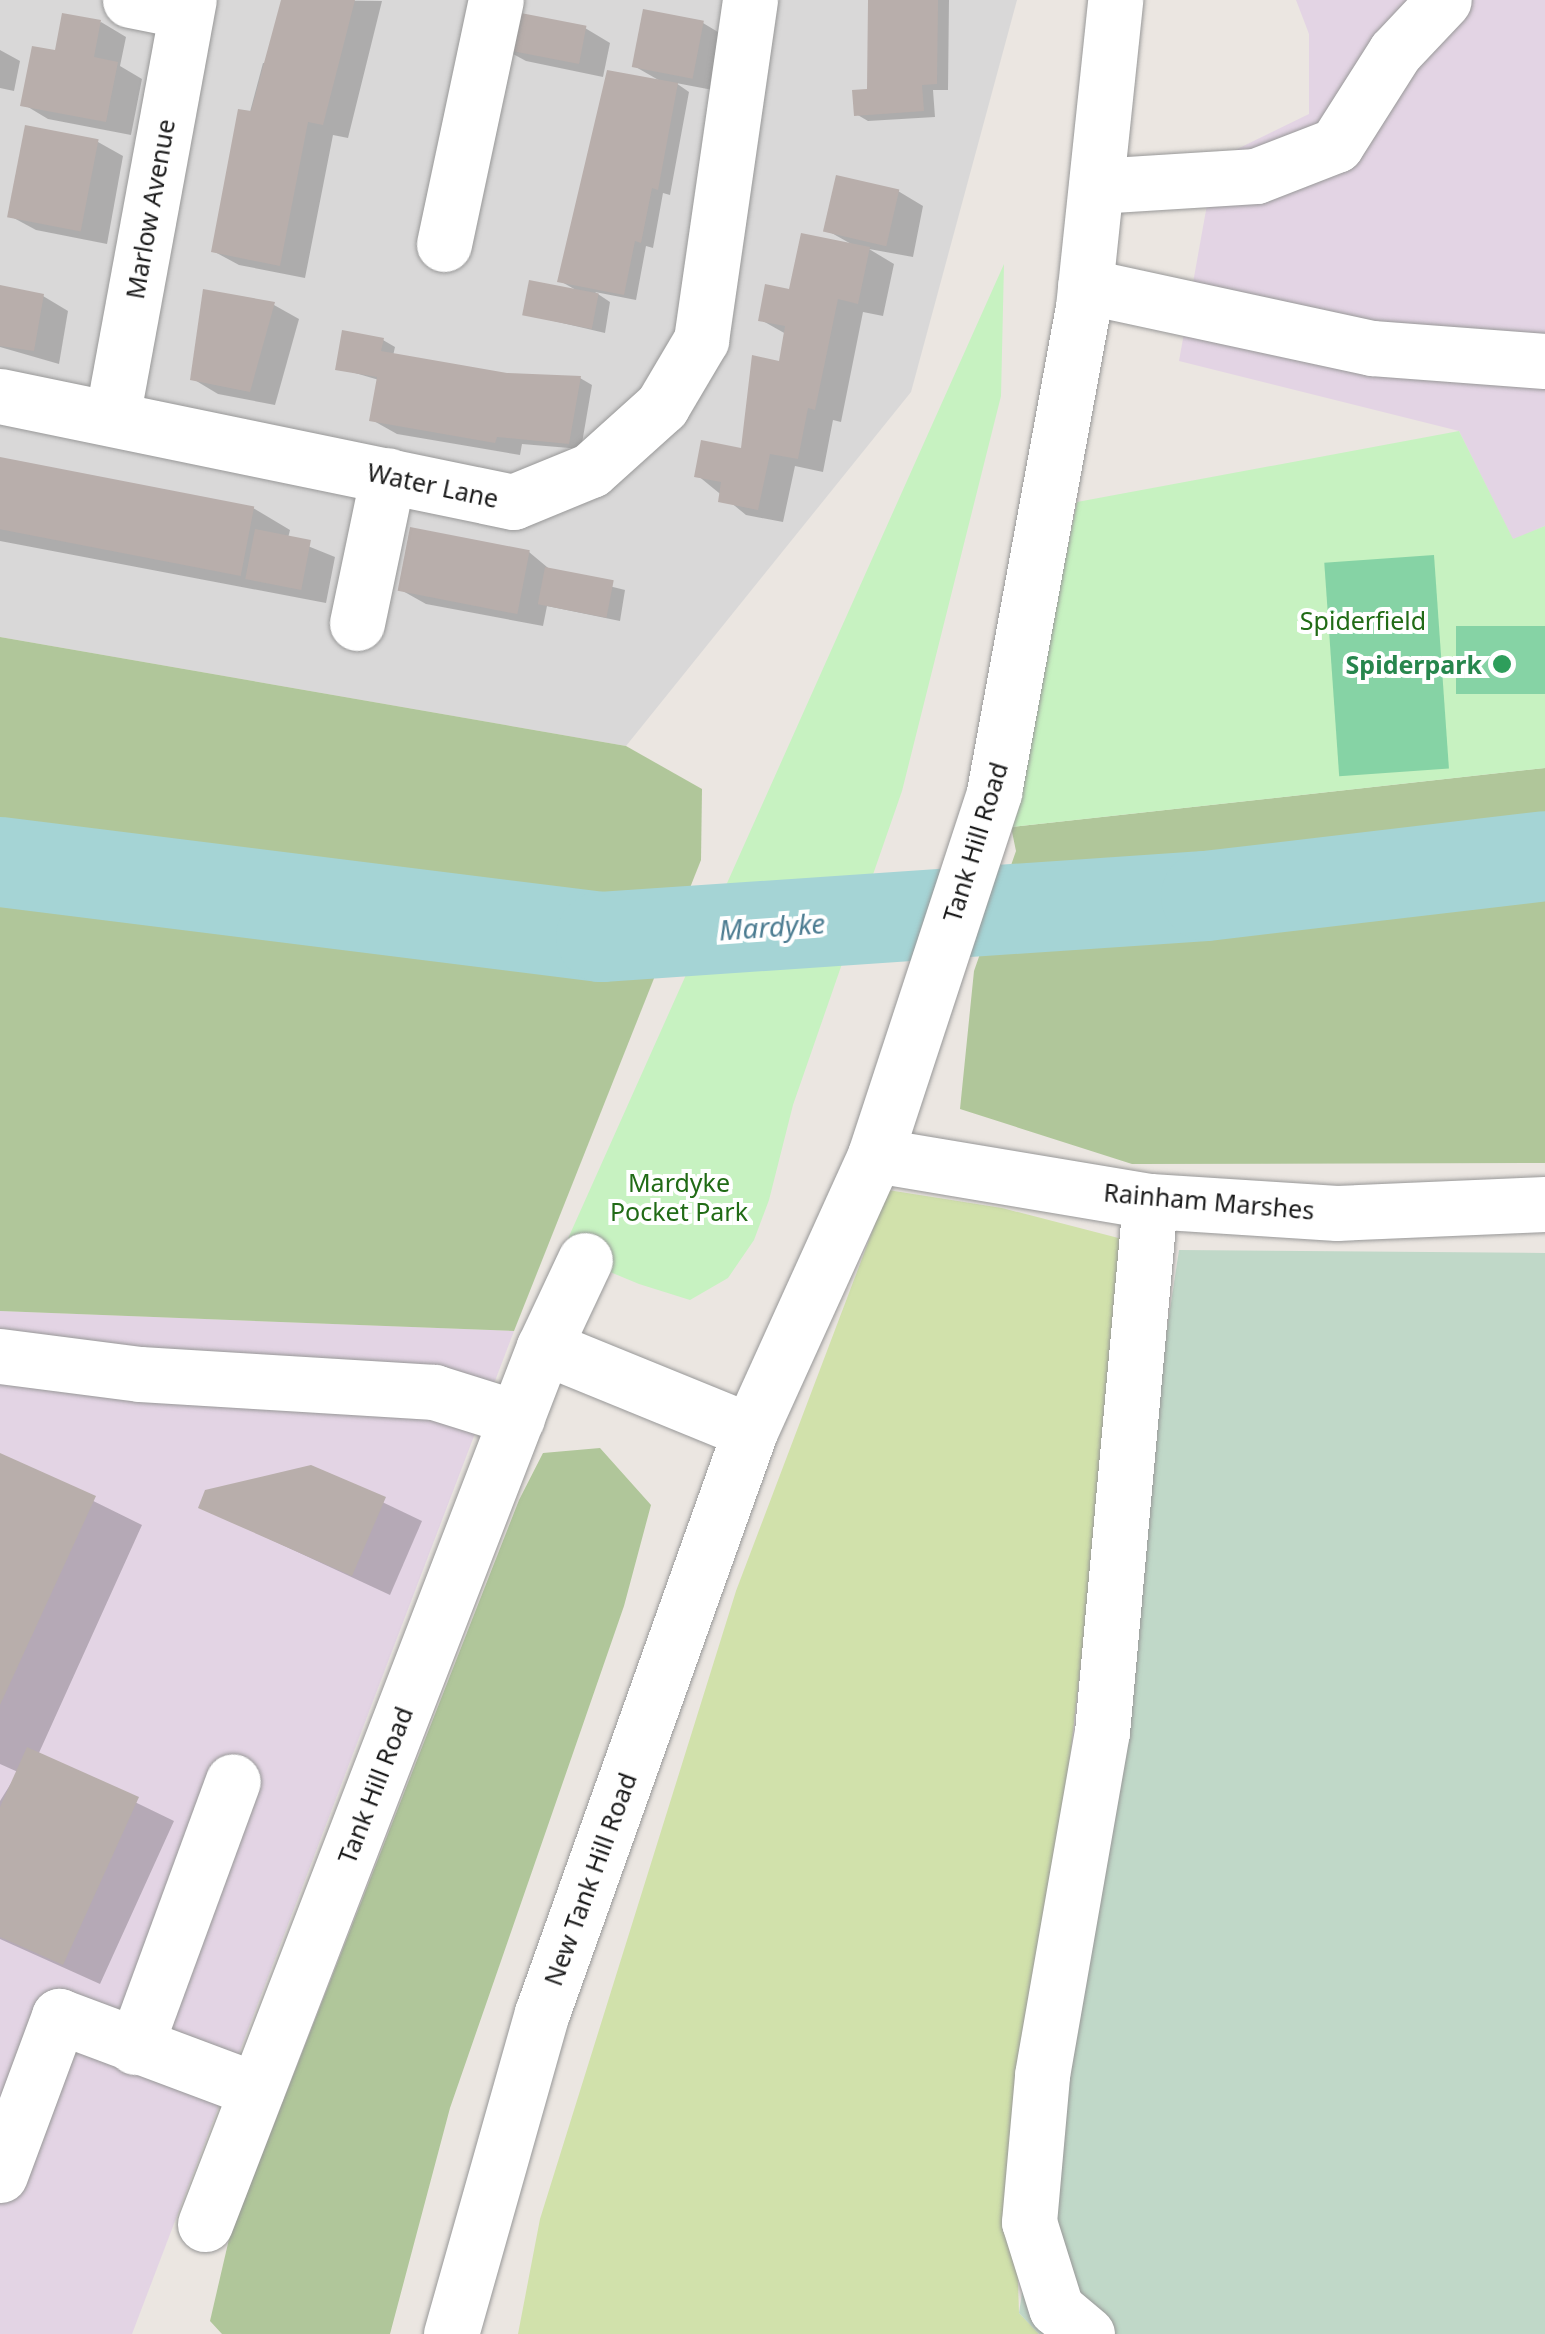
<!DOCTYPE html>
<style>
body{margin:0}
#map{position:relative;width:1545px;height:2334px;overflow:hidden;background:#ebe6e1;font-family:"Noto Sans",sans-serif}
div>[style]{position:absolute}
.residential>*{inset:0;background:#d9d8d8}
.industrial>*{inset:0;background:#e3d4e4}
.grass>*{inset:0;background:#d1e1ab}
.forest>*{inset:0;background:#b0c69a}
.wetland>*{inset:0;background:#c0d8c8}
.park>*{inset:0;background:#c7f2c1}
.pitch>*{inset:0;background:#86d3a5;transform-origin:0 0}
.shadow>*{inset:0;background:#0003}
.river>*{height:90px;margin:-45px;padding:0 45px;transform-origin:45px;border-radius:45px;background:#a5d4d5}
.building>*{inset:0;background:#b8aeab;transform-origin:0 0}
.roads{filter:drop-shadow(0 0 2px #989898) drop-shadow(0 0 2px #989898)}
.minor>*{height:55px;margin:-27.5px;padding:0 27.5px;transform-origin:27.5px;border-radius:27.5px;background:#fff}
.dots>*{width:28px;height:28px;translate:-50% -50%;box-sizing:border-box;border:5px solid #fff;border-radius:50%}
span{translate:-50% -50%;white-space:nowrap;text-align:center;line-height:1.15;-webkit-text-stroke:8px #fff;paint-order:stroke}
.street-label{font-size:25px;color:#1b1b1b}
.park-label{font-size:25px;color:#216b16}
.leisure-label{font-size:25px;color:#27864d;font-weight:700}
.right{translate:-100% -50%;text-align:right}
.water-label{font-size:28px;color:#4c7c91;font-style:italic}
</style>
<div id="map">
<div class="residential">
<div style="clip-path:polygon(0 0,1017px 0,911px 392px,626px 746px,0 637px)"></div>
</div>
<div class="industrial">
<div style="clip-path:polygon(1296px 0,1545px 0,1545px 526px,1513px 540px,1459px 431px,1179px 361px,1215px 160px,1309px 114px,1309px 34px)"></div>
<div style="clip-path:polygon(0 1311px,514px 1331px,132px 2334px,0 2334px)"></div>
</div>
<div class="grass">
<div style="clip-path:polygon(888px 1190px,1002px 1208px,1130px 1241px,1016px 2221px,1019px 2313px,1039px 2334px,518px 2334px,540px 2219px,736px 1591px)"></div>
</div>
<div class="forest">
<div style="clip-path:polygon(0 637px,626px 746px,702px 789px,701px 860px,514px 1331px,0 1311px)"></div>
<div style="clip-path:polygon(1545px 768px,1545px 1163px,1132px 1164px,960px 1109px,974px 971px,1016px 851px,1011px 827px)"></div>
<div style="clip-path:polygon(600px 1448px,651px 1505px,624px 1606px,450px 2108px,390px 2334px,222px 2334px,210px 2321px,229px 2239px,519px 1500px,543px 1453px)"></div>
</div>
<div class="wetland">
<div style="clip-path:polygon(1179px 1250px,1545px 1253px,1545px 2334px,1039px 2334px,1019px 2313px)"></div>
</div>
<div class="park">
<div style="clip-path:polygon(1004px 264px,1001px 396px,902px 791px,793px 1105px,769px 1200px,754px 1240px,728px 1278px,690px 1300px,639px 1284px,562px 1252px)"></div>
<div style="clip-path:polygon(1459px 431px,1513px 539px,1545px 526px,1545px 768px,1011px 827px,1077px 502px)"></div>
</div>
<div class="pitch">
<div style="left:1434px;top:555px;width:214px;height:110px;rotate:86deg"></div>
<div style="left:1545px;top:626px;width:68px;height:89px;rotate:90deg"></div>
</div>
<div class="shadow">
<div style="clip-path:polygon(284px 0,382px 1px,348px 138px,333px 135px,305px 278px,239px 265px,213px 251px,263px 63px,271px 64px)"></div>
<div style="clip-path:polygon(871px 0,949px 0,948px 90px,933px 90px,935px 117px,868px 121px,856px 114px,870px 91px)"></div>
<div style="clip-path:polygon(101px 22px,126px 37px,120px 66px,142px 79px,131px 135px,48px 119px,23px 104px,57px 53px)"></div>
<div style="clip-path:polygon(703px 23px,728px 38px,718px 91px,676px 83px,689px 92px,670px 195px,663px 193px,653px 248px,646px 246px,636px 300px,595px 292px,610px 302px,605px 333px,524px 314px,576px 290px,560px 281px,662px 82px,634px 66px)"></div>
<div style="clip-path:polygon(585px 28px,610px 43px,603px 77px,526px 61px,500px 47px)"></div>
<div style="clip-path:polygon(0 50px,20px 61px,14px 91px,0 88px)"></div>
<div style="clip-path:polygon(98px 142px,123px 156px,107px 244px,36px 230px,10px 216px)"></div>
<div style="clip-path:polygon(898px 191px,923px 206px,913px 257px,869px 249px,894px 264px,883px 316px,863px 312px,841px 422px,833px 420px,823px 472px,795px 466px,783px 522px,746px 515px,697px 475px,743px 451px,754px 358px,781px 364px,786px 334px,761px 320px,853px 245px,828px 231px)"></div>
<div style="clip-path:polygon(0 288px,43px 296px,68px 311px,59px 364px,0 347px)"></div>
<div style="clip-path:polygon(205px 292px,274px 305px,299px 319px,275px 405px,218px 394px,193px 379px)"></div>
<div style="clip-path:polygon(383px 340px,395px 347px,393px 356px,509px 377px,580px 378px,592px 385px,581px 449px,522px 444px,520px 455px,397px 434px,372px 420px,379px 380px,338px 368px)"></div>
<div style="clip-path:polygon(0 459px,253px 508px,290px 530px,288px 538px,335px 557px,326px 603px,0 541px)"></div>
<div style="clip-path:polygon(529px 552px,553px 572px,625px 590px,620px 621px,547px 606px,543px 626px,426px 604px,401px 590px)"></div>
<div style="clip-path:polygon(0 1455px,142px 1525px,38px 1755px,174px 1821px,100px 1984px,0 1939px,0 1801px,18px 1772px,0 1764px)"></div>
<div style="clip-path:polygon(311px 1468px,422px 1521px,390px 1595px,201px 1507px)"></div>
</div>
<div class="river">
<div style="left:0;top:862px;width:606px;rotate:7.11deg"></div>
<div style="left:601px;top:937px;width:606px;rotate:-3.88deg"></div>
<div style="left:1206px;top:896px;width:341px;rotate:-6.7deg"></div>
</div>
<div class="building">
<div style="clip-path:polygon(281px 0,355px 0,323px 125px,308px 122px,280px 266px,211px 252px,238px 109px,251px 111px)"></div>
<div style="clip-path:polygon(868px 0,938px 0,937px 84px,922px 85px,924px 111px,854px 116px,852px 90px,867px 89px)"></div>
<div style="left:643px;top:9px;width:62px;height:59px;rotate:11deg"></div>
<div style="left:505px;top:10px;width:83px;height:39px;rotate:11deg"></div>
<div style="clip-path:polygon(62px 13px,101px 20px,94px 57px,118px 62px,106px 122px,20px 106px,32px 46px,55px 50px)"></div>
<div style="clip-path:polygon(607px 70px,678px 83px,658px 190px,652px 188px,641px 243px,635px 241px,624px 295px,557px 282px)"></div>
<div style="left:25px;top:125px;width:75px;height:94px;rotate:11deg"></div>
<div style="left:836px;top:175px;width:65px;height:58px;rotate:13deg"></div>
<div style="clip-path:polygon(801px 233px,870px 247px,858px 304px,838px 299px,815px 410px,808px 408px,798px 459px,770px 454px,758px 510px,718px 502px,721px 482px,694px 477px,701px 440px,741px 448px,752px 355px,779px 361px,785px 326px,758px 321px,765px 284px,789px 289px)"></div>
<div style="left:529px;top:280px;width:71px;height:36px;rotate:11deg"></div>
<div style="clip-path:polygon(0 285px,44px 294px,34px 351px,0 346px)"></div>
<div style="clip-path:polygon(203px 289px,275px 302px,250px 392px,190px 380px)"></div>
<div style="clip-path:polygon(342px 330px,384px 338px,381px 351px,507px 373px,581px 376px,569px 444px,497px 437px,495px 443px,369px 421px,377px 377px,335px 370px)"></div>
<div style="left:0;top:457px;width:259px;height:71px;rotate:11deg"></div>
<div style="left:410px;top:527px;width:122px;height:65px;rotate:11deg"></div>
<div style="left:255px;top:529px;width:57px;height:51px;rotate:11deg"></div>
<div style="left:545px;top:567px;width:70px;height:38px;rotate:11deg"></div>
<div style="clip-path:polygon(0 1453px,96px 1496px,0 1705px)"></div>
<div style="clip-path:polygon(311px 1465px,386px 1497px,352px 1576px,198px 1508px,205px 1490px)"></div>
<div style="clip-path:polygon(27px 1747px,139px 1797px,63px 1965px,0 1937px,0 1807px)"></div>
</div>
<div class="roads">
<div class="minor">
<div style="left:130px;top:0;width:56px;rotate:11.3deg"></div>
<div style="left:1096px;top:186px;width:160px;rotate:-3.6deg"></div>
<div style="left:1256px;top:176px;width:86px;rotate:-21.2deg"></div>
<div style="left:1336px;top:145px;width:110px;rotate:-57.6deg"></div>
<div style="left:1395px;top:52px;width:71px;rotate:-46.7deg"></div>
<div style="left:444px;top:244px;width:249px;rotate:-78deg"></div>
<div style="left:1085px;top:286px;width:294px;rotate:12.2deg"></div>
<div style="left:1372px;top:348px;width:173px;rotate:4.3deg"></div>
<div style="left:0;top:396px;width:524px;rotate:11.67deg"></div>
<div style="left:513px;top:502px;width:84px;rotate:-22.3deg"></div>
<div style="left:591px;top:470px;width:96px;rotate:-42deg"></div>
<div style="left:662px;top:406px;width:77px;rotate:-59.4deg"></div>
<div style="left:701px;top:340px;width:344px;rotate:-81.8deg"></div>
<div style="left:112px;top:418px;width:425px;rotate:-79.6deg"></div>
<div style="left:357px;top:623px;width:151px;rotate:-78.2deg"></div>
<div style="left:875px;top:1155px;width:279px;rotate:9.5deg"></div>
<div style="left:1150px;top:1201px;width:187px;rotate:3.7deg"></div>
<div style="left:1337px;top:1213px;width:208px;rotate:-2.5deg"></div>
<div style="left:544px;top:1347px;width:222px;rotate:22.2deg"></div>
<div style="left:0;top:1356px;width:141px;rotate:7.3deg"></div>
<div style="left:140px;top:1374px;width:295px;rotate:3.5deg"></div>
<div style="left:434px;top:1392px;width:87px;rotate:17.4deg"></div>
<div style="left:135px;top:2047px;width:283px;rotate:-69.8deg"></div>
<div style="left:0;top:2175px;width:170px;rotate:-69.6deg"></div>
<div style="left:59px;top:2016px;width:211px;rotate:20.5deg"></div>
<div style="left:205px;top:2224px;width:940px;rotate:-68.87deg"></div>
<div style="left:544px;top:1347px;width:96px;rotate:-64.8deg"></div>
<div style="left:451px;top:2334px;width:334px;rotate:-74.2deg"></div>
<div style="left:542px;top:2013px;width:618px;rotate:-70.33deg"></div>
<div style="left:750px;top:1431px;width:303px;rotate:-65.6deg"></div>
<div style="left:875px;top:1155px;width:382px;rotate:-71.8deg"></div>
<div style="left:994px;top:792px;width:493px;rotate:-79.6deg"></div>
<div style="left:1083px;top:307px;width:309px;rotate:-84deg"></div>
<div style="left:1087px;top:2334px;width:40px;rotate:-140deg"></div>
<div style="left:1056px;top:2308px;width:90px;rotate:-107.4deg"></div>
<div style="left:1029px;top:2222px;width:148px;rotate:-84.9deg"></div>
<div style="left:1042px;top:2075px;width:348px;rotate:-80.1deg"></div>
<div style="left:1102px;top:1732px;width:533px;rotate:-84.83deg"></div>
</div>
</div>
<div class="dots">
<div style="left:1502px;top:664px;background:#2e9e5b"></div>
</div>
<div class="street-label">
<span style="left:150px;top:209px;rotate:-80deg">Marlow Avenue</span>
<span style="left:433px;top:485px;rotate:12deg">Water Lane</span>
<span style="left:975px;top:842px;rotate:-73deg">Tank Hill Road</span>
<span style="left:1209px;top:1201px;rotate:5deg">Rainham Marshes</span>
<span style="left:375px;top:1785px;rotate:-69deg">Tank Hill Road</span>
<span style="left:590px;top:1879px;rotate:-70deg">New Tank Hill Road</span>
</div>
<div class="park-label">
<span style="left:1363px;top:620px">Spiderfield</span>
<span style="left:679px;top:1197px">Mardyke<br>Pocket Park</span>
</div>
<div class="leisure-label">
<span class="right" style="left:1482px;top:664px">Spiderpark</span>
</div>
<div class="water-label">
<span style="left:772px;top:926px;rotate:-4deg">Mardyke</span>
</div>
</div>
